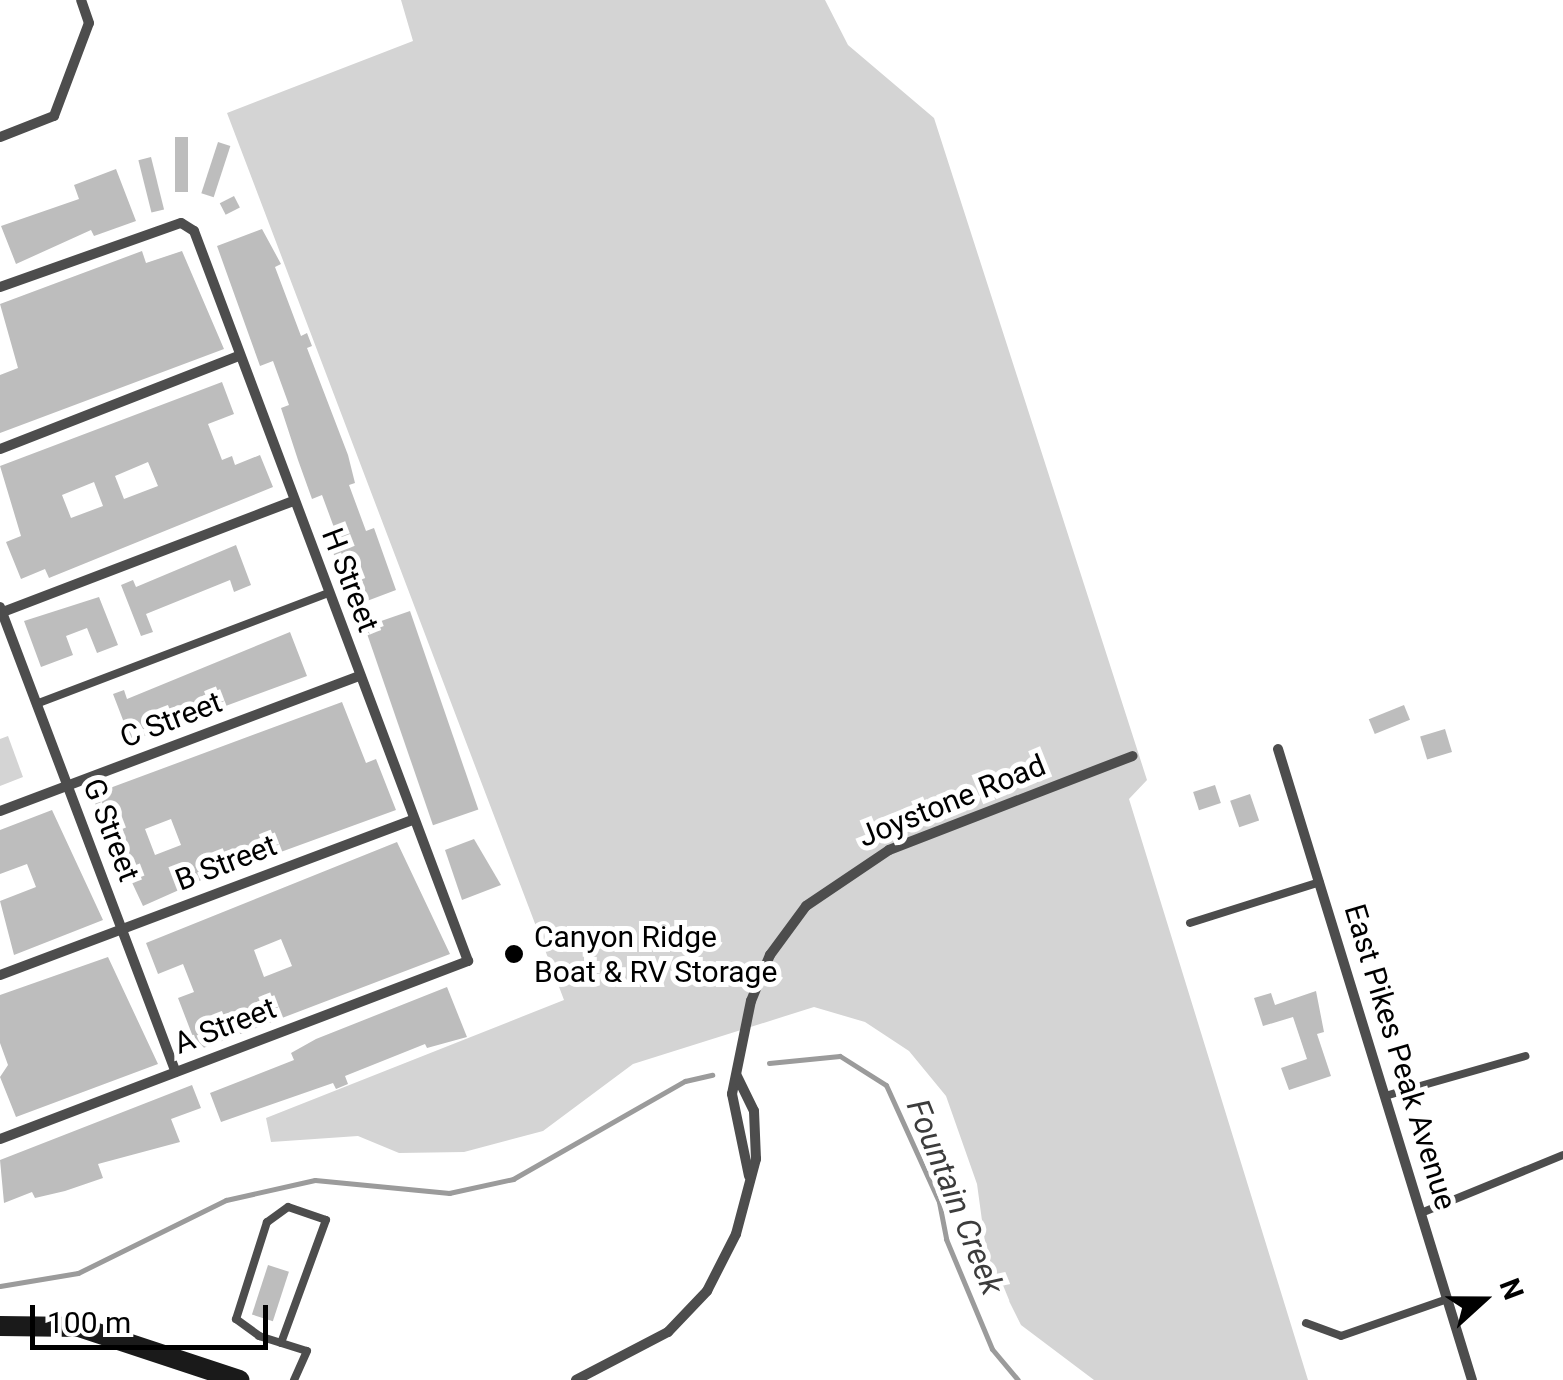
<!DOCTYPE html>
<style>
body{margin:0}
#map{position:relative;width:1563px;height:1380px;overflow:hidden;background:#fff;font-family:Roboto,sans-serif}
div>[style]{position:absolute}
.green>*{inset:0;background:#d4d4d4}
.stream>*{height:5px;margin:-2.5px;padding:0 2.5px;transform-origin:2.5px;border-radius:2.5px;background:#9b9b9b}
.building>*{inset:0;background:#bdbdbd;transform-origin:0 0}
.service>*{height:8px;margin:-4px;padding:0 4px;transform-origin:4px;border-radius:4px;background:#4d4d4d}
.minor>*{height:10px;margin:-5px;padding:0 5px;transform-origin:5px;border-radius:5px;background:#4d4d4d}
.secondary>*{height:20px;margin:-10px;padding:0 10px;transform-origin:10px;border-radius:10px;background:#1a1a1a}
.dots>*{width:28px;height:28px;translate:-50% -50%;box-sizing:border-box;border:5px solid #fff;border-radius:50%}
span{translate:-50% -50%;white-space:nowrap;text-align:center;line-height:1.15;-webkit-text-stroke:10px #fff;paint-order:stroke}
.street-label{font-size:30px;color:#000}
.poi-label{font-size:30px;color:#000}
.left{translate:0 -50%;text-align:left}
.water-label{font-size:32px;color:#3c3c3c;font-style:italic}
.north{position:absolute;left:1433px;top:1250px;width:100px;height:100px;-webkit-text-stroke:8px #fff;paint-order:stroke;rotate:69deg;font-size:28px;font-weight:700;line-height:40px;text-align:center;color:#000}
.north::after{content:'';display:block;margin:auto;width:35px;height:45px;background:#000;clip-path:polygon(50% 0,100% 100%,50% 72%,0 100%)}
.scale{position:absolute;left:30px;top:1305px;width:238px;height:45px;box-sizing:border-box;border:5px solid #000;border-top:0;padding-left:12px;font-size:30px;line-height:35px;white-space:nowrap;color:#000;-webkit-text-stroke:8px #fff;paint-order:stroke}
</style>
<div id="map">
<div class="green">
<div style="clip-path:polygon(401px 0,825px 0,848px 45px,934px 118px,1147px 780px,1129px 799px,1308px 1380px,1094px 1380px,1021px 1325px,987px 1257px,977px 1184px,946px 1096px,909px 1051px,865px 1022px,814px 1007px,633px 1064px,543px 1131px,464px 1152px,399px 1153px,358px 1136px,271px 1142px,266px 1118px,564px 1000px,227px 113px,413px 41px)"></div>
<div style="clip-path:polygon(8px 736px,23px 777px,0 786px,0 739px)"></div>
</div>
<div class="stream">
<div style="left:769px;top:1063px;width:71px;rotate:-5.6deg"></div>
<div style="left:840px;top:1056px;width:54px;rotate:32.2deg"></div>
<div style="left:886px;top:1085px;width:128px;rotate:65.6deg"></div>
<div style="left:939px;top:1202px;width:38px;rotate:79deg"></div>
<div style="left:946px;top:1239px;width:119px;rotate:67.3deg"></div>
<div style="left:992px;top:1349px;width:40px;rotate:50deg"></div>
<div style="left:0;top:1286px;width:79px;rotate:-9.5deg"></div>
<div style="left:78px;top:1273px;width:165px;rotate:-26.3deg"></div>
<div style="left:226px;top:1200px;width:91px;rotate:-12.7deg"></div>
<div style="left:315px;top:1180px;width:135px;rotate:5.5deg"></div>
<div style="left:449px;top:1193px;width:66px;rotate:-12.3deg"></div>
<div style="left:513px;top:1179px;width:198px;rotate:-29.7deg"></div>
<div style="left:685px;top:1081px;width:28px;rotate:-13deg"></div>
</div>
<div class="building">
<div style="left:175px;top:137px;width:13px;height:55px"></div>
<div style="left:218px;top:142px;width:13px;height:54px;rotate:18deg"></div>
<div style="left:151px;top:157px;width:54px;height:13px;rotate:76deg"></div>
<div style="clip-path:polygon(116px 169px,136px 221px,94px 236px,91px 230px,16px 264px,1px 226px,79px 199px,74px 185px)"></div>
<div style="left:234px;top:196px;width:13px;height:16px;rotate:63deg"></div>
<div style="clip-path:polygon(262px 229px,281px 264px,275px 267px,301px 336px,307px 333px,312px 346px,307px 348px,348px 455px,355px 483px,349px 485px,366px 531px,374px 528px,396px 590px,359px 604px,329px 545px,339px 541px,322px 495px,312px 499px,298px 460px,281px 408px,289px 405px,273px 361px,260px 366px,217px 246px)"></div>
<div style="clip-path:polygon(142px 251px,146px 263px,182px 251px,224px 349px,0 433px,0 375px,18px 368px,0 304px)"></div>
<div style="clip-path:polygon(evenodd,222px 382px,234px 414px,208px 424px,222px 460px,232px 456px,235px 465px,260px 455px,273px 487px,49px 578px,45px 569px,21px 579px,6px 542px,21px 536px,0 466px,222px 382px,148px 462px,158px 486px,124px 499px,115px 476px,148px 462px,222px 382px,94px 482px,103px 506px,71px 518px,62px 495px,94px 482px)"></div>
<div style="clip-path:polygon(236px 545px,251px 585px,234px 592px,230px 580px,146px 614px,153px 632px,141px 636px,121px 585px,133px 580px,136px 587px)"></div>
<div style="clip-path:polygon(99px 597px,118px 645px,97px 653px,87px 628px,66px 636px,73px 655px,41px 667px,24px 621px)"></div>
<div style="left:410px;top:611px;width:210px;height:48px;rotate:71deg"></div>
<div style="clip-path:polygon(290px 632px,307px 676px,142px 737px,133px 746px,113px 694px,124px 690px,127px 699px)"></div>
<div style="clip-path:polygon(evenodd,342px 702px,366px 763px,376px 759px,396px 810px,278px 853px,276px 847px,143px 906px,91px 795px,342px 702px,171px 819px,181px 845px,155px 855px,145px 829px,171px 819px)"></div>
<div style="left:1404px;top:705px;width:16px;height:38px;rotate:68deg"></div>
<div style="left:1445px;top:729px;width:24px;height:26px;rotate:73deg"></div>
<div style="left:1215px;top:785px;width:19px;height:23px;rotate:72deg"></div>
<div style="left:1250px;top:794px;width:28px;height:21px;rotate:71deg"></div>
<div style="clip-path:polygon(52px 810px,103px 920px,14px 955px,0 901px,36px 887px,27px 864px,0 874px,0 830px)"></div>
<div style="clip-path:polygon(474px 839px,501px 885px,462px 900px,445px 850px)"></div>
<div style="clip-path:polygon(evenodd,397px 842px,450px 954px,198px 1050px,178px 998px,194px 992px,183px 964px,158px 974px,146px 943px,397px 842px,281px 939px,292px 966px,264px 977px,254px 950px,281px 939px)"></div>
<div style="clip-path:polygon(108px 957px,158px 1064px,16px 1117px,0 1077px,8px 1065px,0 1043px,0 995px)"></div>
<div style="clip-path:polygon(447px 987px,467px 1037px,427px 1048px,425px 1044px,345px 1076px,348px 1084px,336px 1089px,333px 1083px,221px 1122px,210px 1093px,294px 1060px,291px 1053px,316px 1039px)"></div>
<div style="clip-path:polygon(1316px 991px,1324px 1032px,1317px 1034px,1331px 1076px,1289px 1090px,1281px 1068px,1307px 1059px,1293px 1017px,1263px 1026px,1254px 998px,1271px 993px,1275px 1005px)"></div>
<div style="clip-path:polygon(192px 1085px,201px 1108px,171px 1119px,180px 1142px,98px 1164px,103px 1178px,65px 1191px,35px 1198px,32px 1192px,4px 1203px,0 1160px)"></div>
<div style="left:268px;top:1265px;width:22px;height:52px;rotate:18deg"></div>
</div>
<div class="service">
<div style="left:36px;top:704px;width:312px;rotate:-20.8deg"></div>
<div style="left:1190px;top:923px;width:136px;rotate:-17.5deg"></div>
<div style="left:1385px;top:1096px;width:146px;rotate:-15.9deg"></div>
<div style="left:1421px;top:1213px;width:153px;rotate:-22.2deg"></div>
<div style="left:1306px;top:1323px;width:37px;rotate:20deg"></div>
<div style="left:1341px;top:1336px;width:112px;rotate:-19.2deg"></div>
<div style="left:281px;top:1343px;width:131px;rotate:-69.9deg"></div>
<div style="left:326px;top:1220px;width:40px;rotate:-161.1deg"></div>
<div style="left:288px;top:1207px;width:26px;rotate:144deg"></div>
<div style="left:267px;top:1222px;width:102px;rotate:107.7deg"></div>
<div style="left:236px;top:1319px;width:29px;rotate:36deg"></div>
<div style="left:259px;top:1336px;width:50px;rotate:17.4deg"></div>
<div style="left:307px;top:1351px;width:32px;rotate:114deg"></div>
</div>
<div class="minor">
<div style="left:0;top:137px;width:58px;rotate:-21.3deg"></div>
<div style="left:54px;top:116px;width:99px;rotate:-69.4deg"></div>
<div style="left:89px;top:23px;width:24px;rotate:-109deg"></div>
<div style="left:0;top:287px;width:192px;rotate:-19.5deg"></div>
<div style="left:0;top:449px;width:256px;rotate:-21.3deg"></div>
<div style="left:0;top:607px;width:497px;rotate:69.3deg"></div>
<div style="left:0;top:613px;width:314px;rotate:-20.9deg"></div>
<div style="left:1278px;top:749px;width:660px;rotate:72.91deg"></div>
<div style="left:0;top:811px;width:384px;rotate:-20.6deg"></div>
<div style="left:0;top:975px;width:442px;rotate:-20.6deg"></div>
<div style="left:0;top:1139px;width:501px;rotate:-20.82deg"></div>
<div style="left:468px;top:961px;width:780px;rotate:-110.57deg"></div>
<div style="left:194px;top:231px;width:15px;rotate:-148deg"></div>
<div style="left:749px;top:1176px;width:84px;rotate:-101.7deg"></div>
<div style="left:732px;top:1094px;width:95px;rotate:-78.5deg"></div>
<div style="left:751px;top:1001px;width:50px;rotate:-67.6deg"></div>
<div style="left:770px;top:955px;width:61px;rotate:-53.7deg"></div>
<div style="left:806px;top:906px;width:100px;rotate:-34deg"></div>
<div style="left:889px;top:850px;width:261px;rotate:-21.1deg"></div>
<div style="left:576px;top:1380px;width:104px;rotate:-27.6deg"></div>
<div style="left:668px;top:1332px;width:57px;rotate:-46.4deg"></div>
<div style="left:707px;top:1291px;width:64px;rotate:-63deg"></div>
<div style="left:736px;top:1234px;width:78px;rotate:-75.1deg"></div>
<div style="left:756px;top:1159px;width:48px;rotate:-92.4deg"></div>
<div style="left:754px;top:1111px;width:39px;rotate:-116deg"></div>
</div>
<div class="secondary">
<div style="left:0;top:1326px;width:79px;rotate:0.7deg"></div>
<div style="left:79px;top:1327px;width:169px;rotate:18.3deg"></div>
</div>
<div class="dots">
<div style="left:514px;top:954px;background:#000"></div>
</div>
<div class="street-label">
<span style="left:350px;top:580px;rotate:69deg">H Street</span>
<span style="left:171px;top:720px;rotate:-21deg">C Street</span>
<span style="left:952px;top:801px;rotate:-22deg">Joystone Road</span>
<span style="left:111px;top:830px;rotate:69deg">G Street</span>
<span style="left:226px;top:863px;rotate:-21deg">B Street</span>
<span style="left:225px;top:1026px;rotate:-21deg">A Street</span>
<span style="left:1400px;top:1057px;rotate:73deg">East Pikes Peak Avenue</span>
</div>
<div class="poi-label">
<span class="left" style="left:534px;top:954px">Canyon Ridge<br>Boat &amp; RV Storage</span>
</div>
<div class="water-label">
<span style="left:955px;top:1197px;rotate:68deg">Fountain Creek</span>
</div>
<div class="north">N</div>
<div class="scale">100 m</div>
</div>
